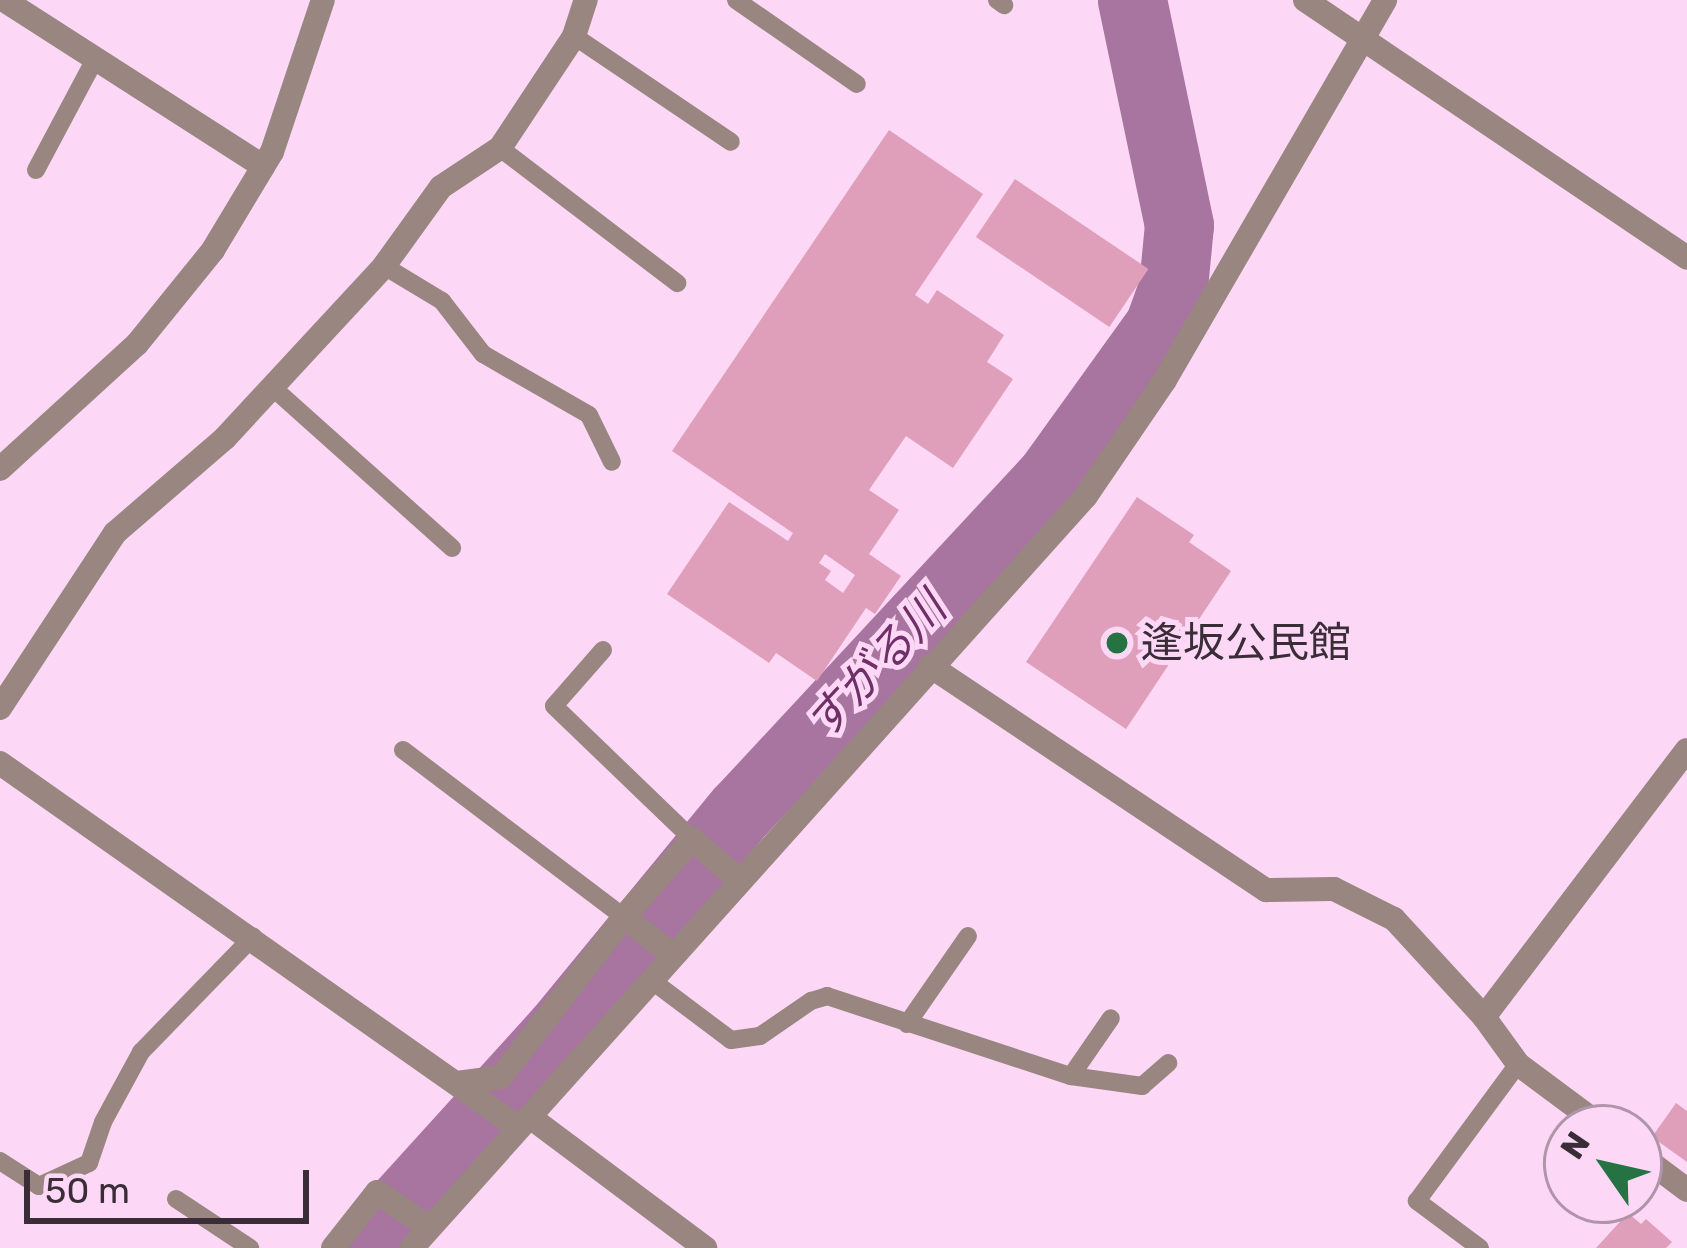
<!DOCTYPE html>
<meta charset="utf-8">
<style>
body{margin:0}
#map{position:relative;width:1687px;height:1248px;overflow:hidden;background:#fdd8f6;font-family:Rubik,"Noto Sans JP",sans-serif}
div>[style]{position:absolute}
.river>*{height:69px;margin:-34.5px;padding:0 34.5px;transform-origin:34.5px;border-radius:34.5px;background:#a7759f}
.building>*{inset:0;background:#df9eb9;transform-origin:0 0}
.service>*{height:18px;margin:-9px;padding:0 9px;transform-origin:9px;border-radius:9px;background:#9a8681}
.minor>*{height:24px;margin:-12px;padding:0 12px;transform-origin:12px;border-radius:12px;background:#9a8681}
.dots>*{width:33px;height:33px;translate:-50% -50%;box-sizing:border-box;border:6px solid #fdd8f6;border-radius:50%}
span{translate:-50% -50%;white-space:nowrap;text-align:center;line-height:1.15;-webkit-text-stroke:10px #fdd8f6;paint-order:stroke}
.poi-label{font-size:42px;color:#3a2d38}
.left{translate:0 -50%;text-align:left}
.water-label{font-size:45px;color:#6e3066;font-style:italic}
.north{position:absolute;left:1543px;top:1104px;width:120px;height:120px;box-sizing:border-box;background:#fdd8f6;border:3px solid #af94aa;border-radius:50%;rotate:304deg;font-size:33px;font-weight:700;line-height:48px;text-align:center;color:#3a2d38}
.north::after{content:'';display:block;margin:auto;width:42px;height:54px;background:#257342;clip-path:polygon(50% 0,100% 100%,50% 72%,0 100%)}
.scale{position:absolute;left:24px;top:1170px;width:285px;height:54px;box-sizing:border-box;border:6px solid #3a2d38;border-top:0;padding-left:15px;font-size:36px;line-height:42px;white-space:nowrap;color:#3a2d38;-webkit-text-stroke:9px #fdd8f6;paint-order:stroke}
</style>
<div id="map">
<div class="river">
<div style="left:362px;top:1248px;width:293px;rotate:-47.8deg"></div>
<div style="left:559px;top:1031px;width:285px;rotate:-50.6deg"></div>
<div style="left:740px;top:811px;width:454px;rotate:-47.1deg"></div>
<div style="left:1049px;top:479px;width:188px;rotate:-54.3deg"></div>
<div style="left:1159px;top:326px;width:41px;rotate:-70.3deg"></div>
<div style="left:1173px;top:287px;width:62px;rotate:-84.5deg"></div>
<div style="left:1179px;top:225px;width:230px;rotate:-101.8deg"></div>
</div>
<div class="building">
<div style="clip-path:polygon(evenodd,889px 130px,983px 194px,915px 295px,928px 304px,937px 290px,1004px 335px,987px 362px,1013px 379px,953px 468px,906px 436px,869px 490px,899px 510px,869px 554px,901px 576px,875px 614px,866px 608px,817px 681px,776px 653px,769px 663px,667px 594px,729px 502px,788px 541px,793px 533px,672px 451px,889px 130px,825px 554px,855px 575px,843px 593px,825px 580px,831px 571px,819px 563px,825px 554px)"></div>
<div style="left:1015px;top:179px;width:161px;height:70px;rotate:34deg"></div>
<div style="clip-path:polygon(1137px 497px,1194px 535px,1189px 542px,1231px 571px,1126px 729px,1026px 662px)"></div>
<div style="clip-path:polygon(1676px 1103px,1687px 1111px,1687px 1162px,1652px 1137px)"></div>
<div style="clip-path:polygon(1628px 1213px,1641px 1224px,1646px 1219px,1672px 1242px,1666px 1248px,1596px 1248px)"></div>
</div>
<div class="service">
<div style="left:736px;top:0;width:147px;rotate:34.8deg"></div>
<div style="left:997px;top:0;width:9px;rotate:36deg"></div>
<div style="left:574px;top:36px;width:189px;rotate:34deg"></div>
<div style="left:500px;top:148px;width:223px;rotate:37.3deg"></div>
<div style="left:36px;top:170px;width:126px;rotate:-62deg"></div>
<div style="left:384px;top:266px;width:68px;rotate:31.1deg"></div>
<div style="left:442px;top:301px;width:67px;rotate:52.3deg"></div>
<div style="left:483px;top:354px;width:122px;rotate:29.9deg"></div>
<div style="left:589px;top:415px;width:52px;rotate:63.9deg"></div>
<div style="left:271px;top:386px;width:243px;rotate:41.8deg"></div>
<div style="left:603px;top:650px;width:74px;rotate:131.2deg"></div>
<div style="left:554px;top:706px;width:192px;rotate:43.9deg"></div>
<div style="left:403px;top:750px;width:277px;rotate:37.1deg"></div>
<div style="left:651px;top:980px;width:100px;rotate:36.9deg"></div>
<div style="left:731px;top:1040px;width:29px;rotate:-8deg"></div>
<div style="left:760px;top:1036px;width:62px;rotate:-34.5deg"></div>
<div style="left:811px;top:1001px;width:17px;rotate:-17deg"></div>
<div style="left:827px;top:996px;width:257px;rotate:18.2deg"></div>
<div style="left:1071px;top:1076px;width:72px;rotate:8deg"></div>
<div style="left:1142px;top:1086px;width:35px;rotate:-41deg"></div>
<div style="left:907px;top:1024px;width:107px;rotate:-55.3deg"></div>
<div style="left:1071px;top:1076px;width:70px;rotate:-55.4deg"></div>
<div style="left:0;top:1161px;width:46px;rotate:32.7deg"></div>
<div style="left:39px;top:1186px;width:55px;rotate:-24.7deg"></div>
<div style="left:89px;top:1163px;width:43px;rotate:-71.1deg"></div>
<div style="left:103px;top:1122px;width:80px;rotate:-61.5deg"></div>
<div style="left:141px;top:1052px;width:161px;rotate:-45.8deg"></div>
<div style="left:176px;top:1199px;width:89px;rotate:33.5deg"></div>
<div style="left:1480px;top:1248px;width:79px;rotate:-143.3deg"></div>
<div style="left:1417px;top:1201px;width:170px;rotate:-53.6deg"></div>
</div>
<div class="minor">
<div style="left:4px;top:0;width:308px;rotate:32.7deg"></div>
<div style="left:1305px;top:0;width:461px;rotate:34deg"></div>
<div style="left:0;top:469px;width:185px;rotate:-42.4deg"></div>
<div style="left:137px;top:344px;width:121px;rotate:-51deg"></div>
<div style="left:213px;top:250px;width:114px;rotate:-59deg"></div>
<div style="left:272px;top:152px;width:160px;rotate:-71.5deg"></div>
<div style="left:930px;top:666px;width:404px;rotate:33.7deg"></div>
<div style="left:1266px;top:890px;width:68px;rotate:-0.8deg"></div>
<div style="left:1334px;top:889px;width:67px;rotate:26.6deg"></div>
<div style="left:1394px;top:919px;width:133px;rotate:47.4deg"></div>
<div style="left:1484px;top:1017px;width:58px;rotate:54.1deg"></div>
<div style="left:1518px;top:1064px;width:107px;rotate:36.7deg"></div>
<div style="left:0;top:708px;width:209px;rotate:-56.7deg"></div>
<div style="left:115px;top:533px;width:145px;rotate:-40.8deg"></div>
<div style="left:225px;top:438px;width:234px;rotate:-47.2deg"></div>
<div style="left:384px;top:266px;width:97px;rotate:-54.2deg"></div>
<div style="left:441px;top:187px;width:71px;rotate:-33.5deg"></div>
<div style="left:500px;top:148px;width:134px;rotate:-56.5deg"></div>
<div style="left:574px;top:36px;width:38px;rotate:-72deg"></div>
<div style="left:0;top:763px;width:634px;rotate:35.12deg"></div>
<div style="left:624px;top:917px;width:62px;rotate:37.8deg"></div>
<div style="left:1484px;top:1017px;width:335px;rotate:-52.8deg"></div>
<div style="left:457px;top:1083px;width:44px;rotate:-7.8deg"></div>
<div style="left:501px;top:1077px;width:202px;rotate:-52.4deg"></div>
<div style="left:624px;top:917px;width:103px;rotate:-48.9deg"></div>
<div style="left:692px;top:839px;width:62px;rotate:41.1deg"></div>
<div style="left:530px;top:1117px;width:219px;rotate:36.8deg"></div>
<div style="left:1639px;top:1154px;width:60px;rotate:36.9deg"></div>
<div style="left:333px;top:1248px;width:71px;rotate:-51.8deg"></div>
<div style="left:377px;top:1192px;width:62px;rotate:34.5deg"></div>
<div style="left:412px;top:1248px;width:1010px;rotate:-48.13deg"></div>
<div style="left:1086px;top:496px;width:140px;rotate:-55.7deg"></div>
<div style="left:1165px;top:380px;width:439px;rotate:-59.9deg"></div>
</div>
<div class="dots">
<div style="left:1117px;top:643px;background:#257342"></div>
</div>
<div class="poi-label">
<span class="left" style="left:1141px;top:643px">逢坂公民館</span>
</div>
<div class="water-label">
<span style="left:876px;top:666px;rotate:-47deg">すがる川</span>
</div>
<div class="north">N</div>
<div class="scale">50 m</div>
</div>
